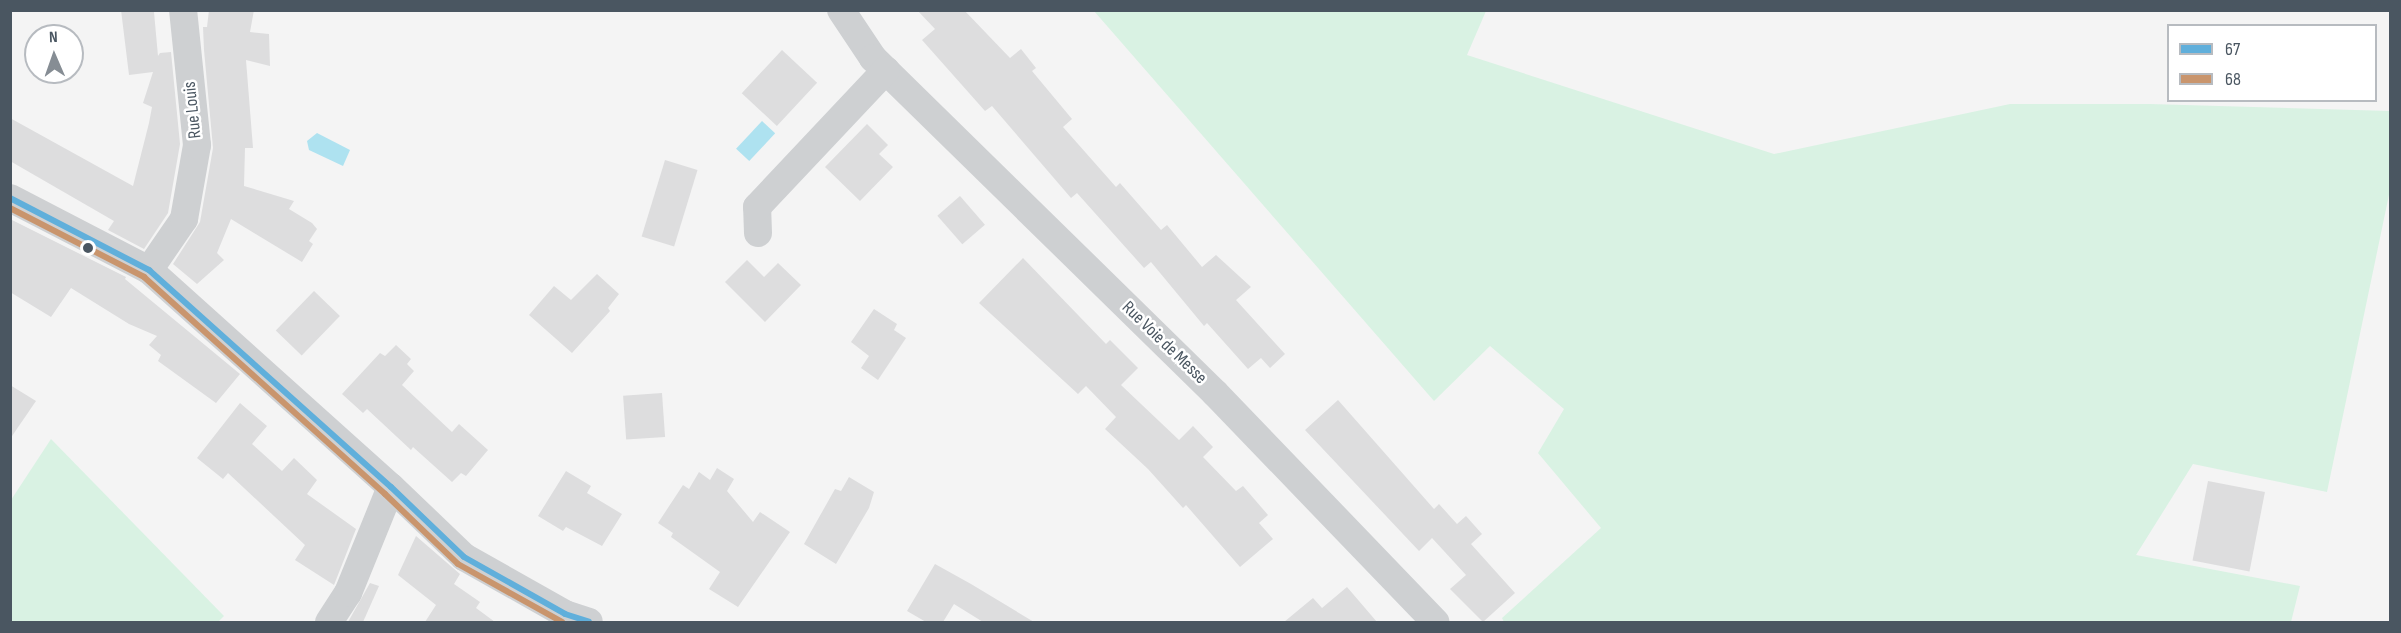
<!DOCTYPE html>
<style>
body{margin:0}
#map{position:relative;width:2401px;height:633px;overflow:hidden;background:#f4f4f4;font-family:"Sofia Sans Condensed",sans-serif}
div>[style]{position:absolute}
.green>*{inset:0;background:#d9f2e3}
.water>*{inset:0;background:#aee2f0;transform-origin:0 0}
.building>*{inset:0;background:#ddddde;transform-origin:0 0}
.minor>*{height:28px;margin:-14px;padding:0 14px;transform-origin:14px;border-radius:14px;background:#ced0d2}
.bus-1>*{height:6px;margin:-3px;padding:0 3px;transform-origin:3px;border-radius:3px;background:#60afdb}
.bus-2>*{height:6px;margin:-3px;padding:0 3px;transform-origin:3px;border-radius:3px;background:#c9956d}
.dots>*{width:16px;height:16px;translate:-50% -50%;box-sizing:border-box;border:3px solid #fff;border-radius:50%}
span{translate:-50% -50%;white-space:nowrap;text-align:center;line-height:1.15;-webkit-text-stroke:5px #fff;paint-order:stroke}
.street-label{font-size:18px;color:#4a5661}
.frame{position:absolute;inset:0;border:12px solid #4a5661;pointer-events:none}
.legend{position:absolute;left:2167px;top:24px;width:210px;height:78px;box-sizing:border-box;background:#fff;border:2px solid #b7bbc0;margin:0;padding:8px 10px;list-style:none;font-size:18px;color:#4a5661}
.legend li{display:flex;align-items:center;gap:12px;height:30px}
.legend b{width:30px;border:2px solid #b7bbc0}
.north{position:absolute;left:24px;top:24px;width:60px;height:60px;box-sizing:border-box;background:#fff;border:2px solid #b7bbc0;border-radius:50%;rotate:358deg;font-size:16px;font-weight:700;line-height:24px;text-align:center;color:#4a5661}
.north::after{content:'';display:block;margin:auto;width:21px;height:27px;background:#868d94;clip-path:polygon(50% 0,100% 100%,50% 72%,0 100%)}
</style>
<div id="map">
<div class="green">
<div style="clip-path:polygon(1094px 11px,1486px 11px,1467px 55px,1774px 154px,2010px 104px,2150px 104px,2390px 111px,2390px 190px,2327px 492px,2193px 464px,2136px 555px,2300px 586px,2291px 622px,1504px 622px,1502px 618px,1601px 528px,1538px 453px,1564px 409px,1490px 346px,1434px 401px)"></div>
<div style="clip-path:polygon(51px 439px,224px 616px,218px 622px,11px 622px,11px 500px)"></div>
</div>
<div class="water">
<div style="left:762px;top:121px;width:18px;height:38px;rotate:43deg"></div>
<div style="clip-path:polygon(317px 133px,350px 150px,343px 166px,309px 150px,307px 141px)"></div>
</div>
<div class="building">
<div style="clip-path:polygon(121px 10px,154px 12px,158px 56px,160px 53px,171px 52px,180px 144px,168px 213px,144px 249px,108px 230px,114px 221px,10px 161px,10px 118px,133px 186px,149px 123px,152px 107px,143px 103px,153px 72px,129px 75px)"></div>
<div style="clip-path:polygon(209px 10px,254px 10px,250px 32px,269px 34px,270px 66px,246px 60px,253px 148px,245px 148px,244px 186px,294px 201px,289px 209px,312px 223px,317px 229px,309px 241px,313px 244px,302px 262px,231px 219px,217px 253px,224px 260px,197px 284px,173px 264px,200px 222px,213px 148px,204px 50px,203px 27px,207px 27px)"></div>
<div style="clip-path:polygon(917px 10px,964px 10px,1010px 58px,1021px 49px,1036px 68px,1032px 71px,1072px 119px,1063px 127px,1116px 187px,1120px 183px,1161px 230px,1167px 225px,1202px 267px,1216px 255px,1251px 287px,1236px 300px,1285px 354px,1270px 368px,1261px 358px,1248px 369px,1207px 323px,1204px 326px,1151px 262px,1144px 268px,1077px 193px,1071px 198px,992px 106px,985px 111px,922px 40px,935px 29px)"></div>
<div style="left:782px;top:50px;width:48px;height:59px;rotate:43deg"></div>
<div style="clip-path:polygon(867px 124px,888px 145px,879px 154px,893px 167px,860px 201px,825px 167px)"></div>
<div style="left:665px;top:160px;width:34px;height:80px;rotate:17deg"></div>
<div style="left:960px;top:196px;width:38px;height:30px;rotate:49deg"></div>
<div style="clip-path:polygon(10px 219px,126px 277px,125px 279px,240px 374px,216px 403px,158px 361px,161px 355px,149px 345px,157px 336px,129px 324px,71px 288px,51px 317px,10px 292px)"></div>
<div style="clip-path:polygon(1023px 258px,1106px 344px,1110px 340px,1138px 368px,1121px 385px,1179px 440px,1193px 426px,1213px 447px,1203px 457px,1236px 491px,1243px 486px,1268px 515px,1259px 523px,1273px 539px,1240px 567px,1186px 505px,1183px 508px,1148px 469px,1105px 429px,1116px 417px,1086px 386px,1078px 394px,979px 303px)"></div>
<div style="clip-path:polygon(747px 260px,764px 277px,778px 263px,801px 285px,765px 322px,725px 282px)"></div>
<div style="clip-path:polygon(597px 274px,619px 294px,608px 308px,610px 311px,572px 353px,529px 315px,554px 286px,571px 300px)"></div>
<div style="left:314px;top:291px;width:36px;height:55px;rotate:44deg"></div>
<div style="clip-path:polygon(874px 309px,897px 324px,894px 330px,906px 338px,878px 380px,861px 368px,869px 356px,851px 342px)"></div>
<div style="clip-path:polygon(396px 345px,411px 359px,407px 364px,414px 371px,402px 385px,452px 432px,459px 424px,488px 450px,466px 476px,461px 473px,452px 482px,413px 447px,411px 450px,367px 409px,363px 413px,342px 394px,380px 353px,385px 356px)"></div>
<div style="clip-path:polygon(10px 385px,36px 401px,10px 439px)"></div>
<div style="left:662px;top:393px;width:44px;height:39px;rotate:86deg"></div>
<div style="clip-path:polygon(1338px 400px,1434px 509px,1439px 504px,1457px 524px,1466px 516px,1482px 534px,1471px 544px,1515px 593px,1483px 622px,1450px 589px,1466px 575px,1432px 538px,1419px 551px,1305px 430px)"></div>
<div style="clip-path:polygon(240px 403px,267px 426px,252px 444px,282px 471px,294px 458px,317px 480px,307px 494px,356px 529px,334px 585px,295px 560px,305px 545px,228px 473px,223px 479px,197px 458px)"></div>
<div style="clip-path:polygon(717px 468px,734px 479px,727px 491px,753px 522px,760px 512px,790px 532px,738px 607px,709px 589px,720px 572px,671px 537px,673px 533px,658px 523px,683px 485px,689px 489px,699px 472px,710px 480px)"></div>
<div style="clip-path:polygon(566px 471px,591px 486px,587px 493px,622px 514px,602px 546px,566px 527px,563px 531px,538px 516px)"></div>
<div style="clip-path:polygon(849px 477px,874px 492px,869px 508px,836px 564px,804px 544px,835px 489px,841px 491px)"></div>
<div style="left:2208px;top:481px;width:58px;height:81px;rotate:11deg"></div>
<div style="clip-path:polygon(416px 536px,460px 574px,454px 584px,480px 602px,476px 608px,495px 622px,425px 622px,436px 605px,398px 575px)"></div>
<div style="clip-path:polygon(935px 564px,971px 584px,1034px 622px,983px 622px,954px 604px,943px 622px,926px 622px,907px 611px)"></div>
<div style="clip-path:polygon(370px 583px,379px 586px,363px 622px,348px 622px)"></div>
<div style="clip-path:polygon(1347px 587px,1377px 622px,1284px 622px,1313px 598px,1322px 608px)"></div>
</div>
<div class="minor">
<div style="left:841px;top:10px;width:58px;rotate:56.3deg"></div>
<div style="left:873px;top:58px;width:479px;rotate:44.4deg"></div>
<div style="left:1215px;top:393px;width:318px;rotate:46.1deg"></div>
<div style="left:10px;top:198px;width:157px;rotate:27.4deg"></div>
<div style="left:149px;top:270px;width:325px;rotate:41.9deg"></div>
<div style="left:391px;top:487px;width:101px;rotate:43.8deg"></div>
<div style="left:464px;top:557px;width:116px;rotate:29.4deg"></div>
<div style="left:565px;top:614px;width:25px;rotate:18deg"></div>
<div style="left:758px;top:233px;width:26px;rotate:-92deg"></div>
<div style="left:757px;top:207px;width:188px;rotate:-46.7deg"></div>
<div style="left:149px;top:270px;width:62px;rotate:-55.5deg"></div>
<div style="left:184px;top:219px;width:75px;rotate:-80deg"></div>
<div style="left:197px;top:145px;width:136px;rotate:-95.9deg"></div>
<div style="left:329px;top:622px;width:35px;rotate:-57deg"></div>
<div style="left:348px;top:593px;width:114px;rotate:-67.9deg"></div>
</div>
<div class="bus-1">
<div style="left:10px;top:198px;width:157px;rotate:27.4deg"></div>
<div style="left:149px;top:270px;width:325px;rotate:41.9deg"></div>
<div style="left:391px;top:487px;width:101px;rotate:43.8deg"></div>
<div style="left:464px;top:557px;width:116px;rotate:29.4deg"></div>
<div style="left:565px;top:614px;width:25px;rotate:18deg"></div>
</div>
<div class="bus-2">
<div style="left:10px;top:208px;width:151px;rotate:27.2deg"></div>
<div style="left:144px;top:277px;width:324px;rotate:42deg"></div>
<div style="left:385px;top:494px;width:101px;rotate:43.8deg"></div>
<div style="left:458px;top:564px;width:119px;rotate:29.1deg"></div>
</div>
<div class="dots">
<div style="left:88px;top:248px;background:#4a5661"></div>
</div>
<div class="street-label">
<span style="left:193px;top:110px;rotate:-96deg">Rue Louis</span>
<span style="left:1164px;top:343px;rotate:44deg">Rue Voie de Messe</span>
</div>
<div class="frame"></div>
<ul class="legend">
<li><b style="height:8px;background:#60afdb"></b>67</li>
<li><b style="height:8px;background:#c9956d"></b>68</li>
</ul>
<div class="north">N</div>
</div>
